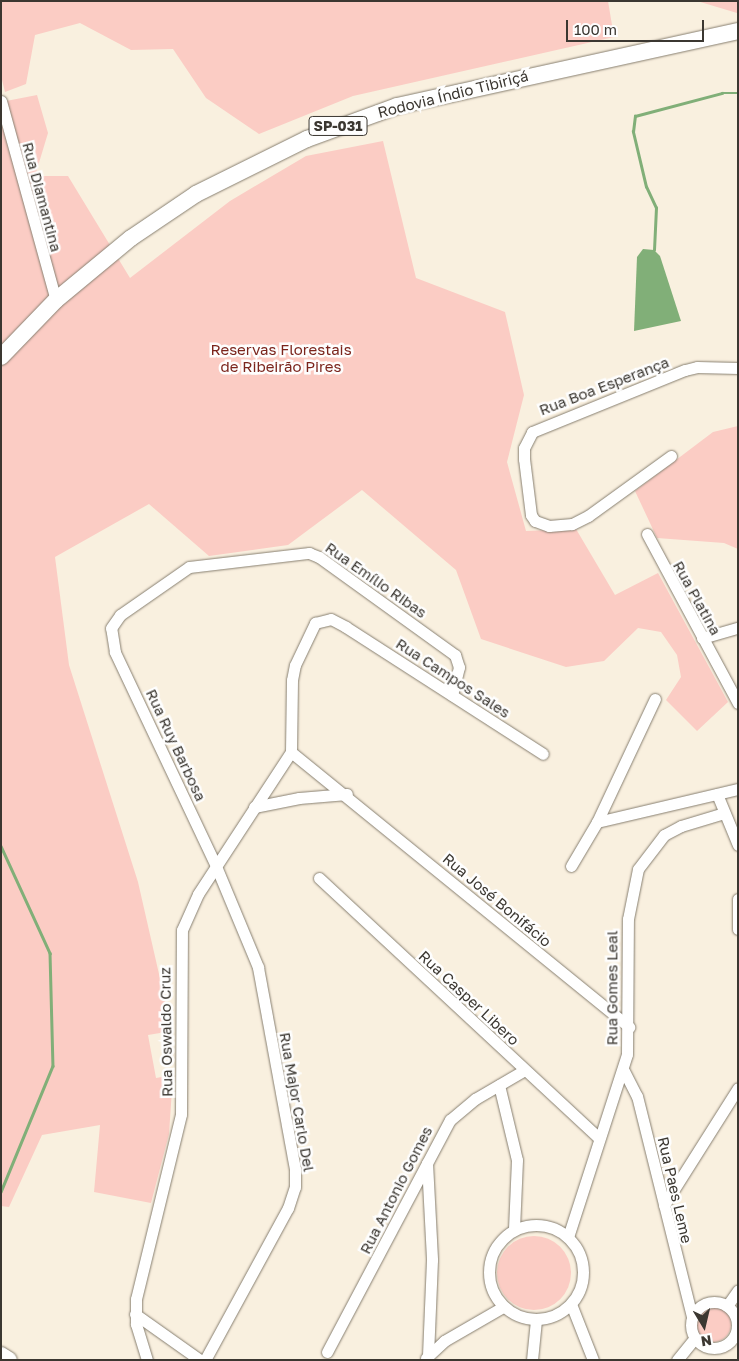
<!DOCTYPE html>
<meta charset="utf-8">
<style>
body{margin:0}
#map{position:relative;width:739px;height:1361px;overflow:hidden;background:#f9f0df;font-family:"Golos Text",sans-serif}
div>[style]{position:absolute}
.green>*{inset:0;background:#fbccc4}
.round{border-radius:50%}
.water>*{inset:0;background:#81af78}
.stream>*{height:2.5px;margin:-1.25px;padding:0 1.25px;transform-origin:1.25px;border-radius:1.25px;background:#81af78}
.roads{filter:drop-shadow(0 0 1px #877f70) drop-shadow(0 0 1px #877f70)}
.minor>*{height:11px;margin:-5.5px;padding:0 5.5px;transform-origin:5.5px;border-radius:5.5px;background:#fff}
.minor>.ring{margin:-5.5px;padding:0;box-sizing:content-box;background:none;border:11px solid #fff;border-radius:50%}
.highway>*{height:16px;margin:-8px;padding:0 8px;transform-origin:8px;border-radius:8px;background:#fff}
span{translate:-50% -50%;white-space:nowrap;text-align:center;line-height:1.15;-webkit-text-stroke:5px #fefefe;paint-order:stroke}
.shield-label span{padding:1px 4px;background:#fefefe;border:1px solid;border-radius:4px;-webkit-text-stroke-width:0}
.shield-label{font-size:14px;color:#3b3731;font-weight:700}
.street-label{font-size:15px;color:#3b3731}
.park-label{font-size:15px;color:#7b251d}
.frame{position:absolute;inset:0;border:2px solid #3b3731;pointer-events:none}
.north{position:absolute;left:679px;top:1301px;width:50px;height:50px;-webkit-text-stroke:4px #fefefe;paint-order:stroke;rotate:171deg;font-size:14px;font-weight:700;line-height:20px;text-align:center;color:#3b3731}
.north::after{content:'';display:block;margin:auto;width:18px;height:22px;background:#3b3731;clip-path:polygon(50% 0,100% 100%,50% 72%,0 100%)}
.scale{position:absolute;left:566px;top:20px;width:138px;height:22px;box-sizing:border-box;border:2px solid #3b3731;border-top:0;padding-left:6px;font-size:15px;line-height:18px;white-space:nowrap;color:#3b3731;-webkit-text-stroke:4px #fefefe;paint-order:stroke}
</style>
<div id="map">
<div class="green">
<div style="clip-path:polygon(1px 1px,608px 1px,614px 37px,353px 96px,259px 134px,206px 98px,173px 49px,131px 50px,80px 23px,35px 35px,26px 84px,5px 92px,1px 76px)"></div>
<div style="clip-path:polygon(697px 1px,738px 1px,738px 13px,737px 13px)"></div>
<div style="clip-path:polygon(37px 95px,48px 133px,35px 176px,68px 176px,130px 278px,230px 201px,306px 156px,383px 141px,416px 278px,505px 312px,524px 395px,507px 462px,526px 531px,576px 529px,615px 595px,658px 573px,728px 702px,697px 731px,666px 700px,681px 677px,677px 655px,661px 632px,638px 628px,604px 661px,566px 667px,481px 639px,456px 570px,362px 490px,288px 545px,209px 556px,149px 504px,55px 557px,69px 665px,138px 882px,172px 1031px,148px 1035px,156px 1078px,173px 1075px,169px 1134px,151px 1203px,94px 1192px,100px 1125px,42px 1135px,9px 1207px,1px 1206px,1px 102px)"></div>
<div style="clip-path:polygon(738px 426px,738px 549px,724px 543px,657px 538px,635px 491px,713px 432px)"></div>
<div class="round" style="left:497px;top:1236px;width:74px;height:74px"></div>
<div class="round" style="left:695px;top:1306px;width:36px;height:36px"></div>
</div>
<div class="water">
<div style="clip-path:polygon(643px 249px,654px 250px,660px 256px,681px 321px,634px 331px,637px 257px)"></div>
</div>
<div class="stream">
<div style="left:654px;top:250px;width:42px;rotate:-87.3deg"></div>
<div style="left:656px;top:208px;width:23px;rotate:-115deg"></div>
<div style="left:646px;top:187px;width:57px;rotate:-103.3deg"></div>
<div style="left:633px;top:132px;width:16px;rotate:-83deg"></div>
<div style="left:635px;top:116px;width:90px;rotate:-14.8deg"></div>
<div style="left:722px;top:93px;width:16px"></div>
<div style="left:1px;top:846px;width:118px;rotate:65.4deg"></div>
<div style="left:50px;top:953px;width:113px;rotate:88.5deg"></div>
<div style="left:53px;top:1066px;width:136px;rotate:112.4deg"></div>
</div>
<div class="roads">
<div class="minor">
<div style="left:1px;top:101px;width:206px;rotate:74.6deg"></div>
<div style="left:671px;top:456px;width:102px;rotate:144.1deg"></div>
<div style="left:588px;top:516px;width:18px;rotate:153deg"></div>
<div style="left:572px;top:524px;width:23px;rotate:175deg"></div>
<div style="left:549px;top:526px;width:15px;rotate:-160deg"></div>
<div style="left:535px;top:521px;width:7px;rotate:-124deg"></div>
<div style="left:531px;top:515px;width:56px;rotate:-97.1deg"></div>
<div style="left:524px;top:459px;width:11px;rotate:-90deg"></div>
<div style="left:524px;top:448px;width:18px;rotate:-63deg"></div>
<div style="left:532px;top:432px;width:165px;rotate:-22.1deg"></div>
<div style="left:685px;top:370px;width:12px;rotate:-14deg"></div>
<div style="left:697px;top:367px;width:41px;rotate:1.4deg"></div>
<div style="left:647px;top:534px;width:192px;rotate:61.7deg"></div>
<div style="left:702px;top:638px;width:37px;rotate:-16deg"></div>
<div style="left:291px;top:752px;width:436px;rotate:39.1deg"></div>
<div style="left:717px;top:794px;width:55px;rotate:67.6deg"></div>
<div style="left:254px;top:807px;width:46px;rotate:-11.3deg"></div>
<div style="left:299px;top:798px;width:48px;rotate:-4.8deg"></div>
<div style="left:597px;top:822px;width:145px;rotate:-13.2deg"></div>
<div style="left:571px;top:866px;width:51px;rotate:-59.4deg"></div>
<div style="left:597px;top:822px;width:136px;rotate:-64.8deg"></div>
<div style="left:319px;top:878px;width:382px;rotate:42.9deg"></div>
<div style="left:738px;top:899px;width:30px;rotate:90deg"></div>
<div style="left:624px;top:1071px;width:28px;rotate:63deg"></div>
<div style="left:637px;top:1096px;width:228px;rotate:76deg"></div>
<div style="left:499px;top:1085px;width:77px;rotate:76.5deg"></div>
<div style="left:517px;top:1160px;width:70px;rotate:92.5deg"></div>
<div style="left:427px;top:1163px;width:97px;rotate:87deg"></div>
<div style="left:432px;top:1260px;width:96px;rotate:92.4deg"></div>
<div style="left:664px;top:1205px;width:138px;rotate:-57.7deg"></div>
<div class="ring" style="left:489px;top:1225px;width:83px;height:83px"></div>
<div style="left:568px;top:1237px;width:192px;rotate:-72.1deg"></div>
<div style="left:627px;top:1054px;width:135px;rotate:-89.6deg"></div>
<div style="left:628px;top:919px;width:51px;rotate:-78.7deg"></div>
<div style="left:638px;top:869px;width:43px;rotate:-52.6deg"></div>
<div style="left:664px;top:835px;width:19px;rotate:-28deg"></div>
<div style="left:681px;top:826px;width:45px;rotate:-16.8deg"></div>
<div class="ring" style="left:691px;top:1302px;width:35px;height:35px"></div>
<div style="left:571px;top:1304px;width:60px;rotate:68.6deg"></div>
<div style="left:727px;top:1306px;width:19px;rotate:-55deg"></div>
<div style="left:135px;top:1314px;width:80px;rotate:35.3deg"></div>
<div style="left:327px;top:1352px;width:263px;rotate:-62.1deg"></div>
<div style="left:450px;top:1120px;width:33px;rotate:-40deg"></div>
<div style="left:475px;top:1099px;width:56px;rotate:-30.3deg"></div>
<div style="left:426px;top:1358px;width:25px;rotate:-43deg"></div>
<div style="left:444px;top:1341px;width:68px;rotate:-30deg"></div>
<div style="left:147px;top:1360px;width:38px;rotate:-107deg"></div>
<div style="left:136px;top:1324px;width:25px;rotate:-90deg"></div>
<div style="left:136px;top:1299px;width:190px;rotate:-76.3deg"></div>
<div style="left:181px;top:1114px;width:184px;rotate:-89.7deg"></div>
<div style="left:182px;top:930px;width:39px;rotate:-66deg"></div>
<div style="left:198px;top:894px;width:170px;rotate:-56.8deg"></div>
<div style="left:291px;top:752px;width:72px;rotate:-89.2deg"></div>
<div style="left:292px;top:680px;width:15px;rotate:-79deg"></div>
<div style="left:295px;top:665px;width:47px;rotate:-64.5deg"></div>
<div style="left:315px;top:623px;width:16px;rotate:-14deg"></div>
<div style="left:331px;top:619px;width:17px;rotate:28deg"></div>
<div style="left:346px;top:627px;width:234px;rotate:32.8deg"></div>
<div style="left:205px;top:1360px;width:173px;rotate:-61.4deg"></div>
<div style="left:288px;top:1208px;width:22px;rotate:-72deg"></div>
<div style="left:295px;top:1187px;width:18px;rotate:-90deg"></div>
<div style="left:295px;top:1169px;width:205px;rotate:-100.4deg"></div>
<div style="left:258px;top:967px;width:109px;rotate:-112.6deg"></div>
<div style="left:216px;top:866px;width:237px;rotate:-115.3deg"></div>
<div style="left:115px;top:652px;width:24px;rotate:-99deg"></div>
<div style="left:111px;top:628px;width:16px;rotate:-55deg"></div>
<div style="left:120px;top:615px;width:84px;rotate:-34.8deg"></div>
<div style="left:189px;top:567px;width:121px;rotate:-6.7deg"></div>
<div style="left:309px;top:553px;width:11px;rotate:22deg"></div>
<div style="left:319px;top:557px;width:168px;rotate:35.8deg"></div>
<div style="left:455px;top:655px;width:13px;rotate:72deg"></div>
<div style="left:459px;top:667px;width:29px;rotate:104deg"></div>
<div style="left:532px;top:1360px;width:40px;rotate:-84.3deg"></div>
<div style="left:677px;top:1360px;width:28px;rotate:-51deg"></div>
</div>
<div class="highway">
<div style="left:1px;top:357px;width:79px;rotate:-46deg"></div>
<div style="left:56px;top:300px;width:97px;rotate:-39.6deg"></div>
<div style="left:131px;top:238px;width:78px;rotate:-34.1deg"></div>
<div style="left:196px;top:194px;width:124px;rotate:-26.4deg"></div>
<div style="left:307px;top:139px;width:96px;rotate:-20.1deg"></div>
<div style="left:397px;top:106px;width:349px;rotate:-12.4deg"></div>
<div style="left:1px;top:1355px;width:9px;rotate:32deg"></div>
</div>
</div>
<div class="shield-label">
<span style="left:338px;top:126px">SP-031</span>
</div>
<div class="street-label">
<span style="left:453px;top:94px;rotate:-14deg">Rodovia Índio Tibiriçá</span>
<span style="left:42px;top:197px;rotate:75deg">Rua Diamantina</span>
<span style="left:604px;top:386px;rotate:-21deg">Rua Boa Esperança</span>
<span style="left:376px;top:580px;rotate:35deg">Rua Emílio Ribas</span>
<span style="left:697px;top:598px;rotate:61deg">Rua Platina</span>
<span style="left:453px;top:678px;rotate:33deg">Rua Campos Sales</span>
<span style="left:176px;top:745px;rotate:65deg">Rua Ruy Barbosa</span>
<span style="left:497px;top:900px;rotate:40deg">Rua José Bonifácio</span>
<span style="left:612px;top:988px;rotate:-90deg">Rua Gomes Leal</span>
<span style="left:469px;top:998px;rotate:43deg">Rua Casper Libero</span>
<span style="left:166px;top:1032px;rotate:-91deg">Rua Oswaldo Cruz</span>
<span style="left:297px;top:1102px;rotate:80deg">Rua Major Carlo Del</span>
<span style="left:396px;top:1190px;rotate:-63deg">Rua Antonio Gomes</span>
<span style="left:675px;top:1190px;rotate:77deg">Rua Paes Leme</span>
</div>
<div class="park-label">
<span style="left:281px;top:358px">Reservas Florestais<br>de Ribeirão Pires</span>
</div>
<div class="frame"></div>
<div class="north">N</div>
<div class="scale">100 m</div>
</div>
